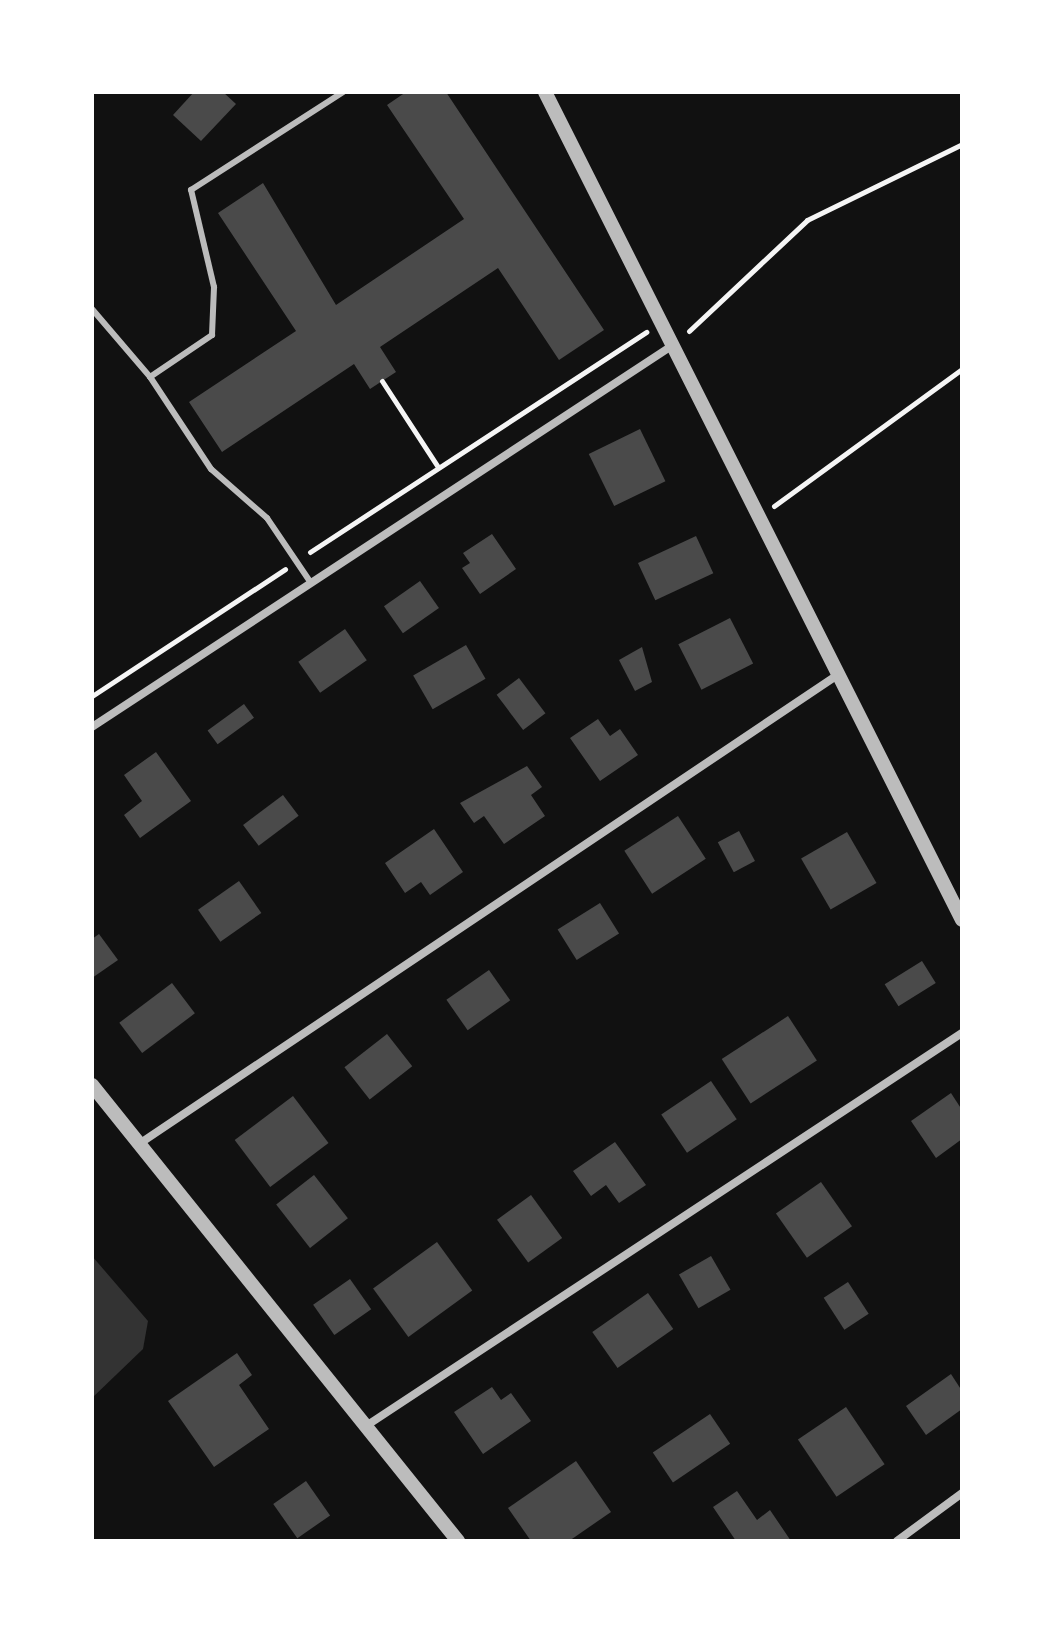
<!DOCTYPE html>
<style>
body{margin:0}
#map{position:relative;width:1054px;height:1633px;overflow:hidden;background:#111;font-family:"Source Serif 4",serif}
div>[style]{position:absolute}
.water>*{inset:0;background:#333}
.building>*{inset:0;background:#4a4a4a;transform-origin:0 0}
.path>*{height:5px;margin:-2.5px;padding:0 2.5px;transform-origin:2.5px;border-radius:2.5px;background:#f5f5f5}
.service>*{height:6px;margin:-3px;padding:0 3px;transform-origin:3px;border-radius:3px;background:#bcbcbc}
.minor>*{height:8px;margin:-4px;padding:0 4px;transform-origin:4px;border-radius:4px;background:#bcbcbc}
.tertiary>*{height:14px;margin:-7px;padding:0 7px;transform-origin:7px;border-radius:7px;background:#bcbcbc}
span{translate:-50% -50%;white-space:nowrap;text-align:center;line-height:1.15;-webkit-text-stroke:8px #fff;paint-order:stroke}
.frame{position:absolute;inset:0;border:94px solid #fff;pointer-events:none}
</style>
<div id="map">
<div class="water">
<div style="clip-path:polygon(92px 1256px,148px 1321px,143px 1349px,92px 1398px)"></div>
</div>
<div class="building">
<div style="clip-path:polygon(194px 92px,223px 92px,236px 104px,201px 141px,173px 115px)"></div>
<div style="clip-path:polygon(406px 92px,446px 92px,604px 330px,559px 360px,498px 268px,380px 347px,396px 372px,370px 389px,354px 364px,222px 452px,189px 402px,296px 331px,218px 213px,263px 183px,336px 305px,464px 219px,387px 105px)"></div>
<div style="left:640px;top:429px;width:58px;height:57px;rotate:64deg"></div>
<div style="clip-path:polygon(492px 534px,516px 569px,480px 594px,462px 568px,470px 563px,463px 553px)"></div>
<div style="left:696px;top:536px;width:41px;height:64px;rotate:65deg"></div>
<div style="left:420px;top:581px;width:33px;height:44px;rotate:55deg"></div>
<div style="left:730px;top:618px;width:51px;height:58px;rotate:63deg"></div>
<div style="left:345px;top:629px;width:38px;height:57px;rotate:55deg"></div>
<div style="left:466px;top:645px;width:39px;height:61px;rotate:60deg"></div>
<div style="clip-path:polygon(642px 647px,652px 682px,635px 691px,619px 660px)"></div>
<div style="left:519px;top:678px;width:44px;height:28px;rotate:53deg"></div>
<div style="left:244px;top:704px;width:17px;height:45px;rotate:54deg"></div>
<div style="clip-path:polygon(598px 719px,610px 736px,620px 729px,638px 755px,600px 781px,570px 738px)"></div>
<div style="clip-path:polygon(156px 752px,191px 801px,140px 838px,124px 815px,142px 801px,124px 775px)"></div>
<div style="clip-path:polygon(527px 766px,542px 787px,531px 795px,545px 816px,504px 844px,484px 816px,474px 823px,460px 803px)"></div>
<div style="left:283px;top:795px;width:26px;height:50px;rotate:53deg"></div>
<div style="left:678px;top:816px;width:51px;height:64px;rotate:57deg"></div>
<div style="clip-path:polygon(434px 829px,463px 872px,430px 895px,421px 882px,405px 893px,385px 863px)"></div>
<div style="left:739px;top:831px;width:34px;height:24px;rotate:62deg"></div>
<div style="left:847px;top:832px;width:59px;height:53px;rotate:60deg"></div>
<div style="left:239px;top:881px;width:39px;height:50px;rotate:55deg"></div>
<div style="left:600px;top:903px;width:36px;height:50px;rotate:58deg"></div>
<div style="clip-path:polygon(99px 934px,118px 960px,92px 978px,92px 939px)"></div>
<div style="left:922px;top:961px;width:26px;height:44px;rotate:58deg"></div>
<div style="left:489px;top:970px;width:37px;height:52px;rotate:55deg"></div>
<div style="left:172px;top:983px;width:38px;height:66px;rotate:53deg"></div>
<div style="left:788px;top:1016px;width:53px;height:79px;rotate:57deg"></div>
<div style="left:387px;top:1034px;width:41px;height:54px;rotate:52deg"></div>
<div style="left:711px;top:1081px;width:46px;height:60px;rotate:56deg"></div>
<div style="clip-path:polygon(951px 1093px,962px 1110px,962px 1139px,936px 1158px,911px 1121px)"></div>
<div style="left:293px;top:1096px;width:59px;height:73px;rotate:53deg"></div>
<div style="clip-path:polygon(615px 1142px,646px 1185px,619px 1203px,606px 1185px,591px 1196px,573px 1171px)"></div>
<div style="left:314px;top:1175px;width:55px;height:48px;rotate:52deg"></div>
<div style="left:821px;top:1182px;width:54px;height:55px;rotate:55deg"></div>
<div style="left:531px;top:1195px;width:53px;height:42px;rotate:54deg"></div>
<div style="left:437px;top:1242px;width:60px;height:79px;rotate:54deg"></div>
<div style="left:711px;top:1256px;width:39px;height:37px;rotate:60deg"></div>
<div style="left:350px;top:1279px;width:37px;height:45px;rotate:55deg"></div>
<div style="left:848px;top:1282px;width:38px;height:29px;rotate:57deg"></div>
<div style="left:648px;top:1293px;width:44px;height:68px;rotate:55deg"></div>
<div style="clip-path:polygon(237px 1353px,252px 1375px,239px 1385px,269px 1429px,214px 1467px,168px 1401px)"></div>
<div style="clip-path:polygon(951px 1374px,962px 1391px,962px 1409px,926px 1435px,906px 1406px)"></div>
<div style="clip-path:polygon(492px 1387px,501px 1400px,511px 1393px,531px 1421px,483px 1454px,454px 1412px)"></div>
<div style="left:846px;top:1407px;width:69px;height:58px;rotate:56deg"></div>
<div style="left:710px;top:1414px;width:36px;height:69px;rotate:56deg"></div>
<div style="clip-path:polygon(576px 1461px,611px 1512px,569px 1541px,531px 1541px,508px 1508px)"></div>
<div style="left:306px;top:1481px;width:42px;height:40px;rotate:55deg"></div>
<div style="clip-path:polygon(737px 1491px,757px 1520px,770px 1510px,791px 1541px,736px 1541px,713px 1507px)"></div>
</div>
<div class="path">
<div style="left:689px;top:331px;width:162px;rotate:-43.2deg"></div>
<div style="left:807px;top:220px;width:173px;rotate:-26.1deg"></div>
<div style="left:382px;top:381px;width:103px;rotate:56.9deg"></div>
<div style="left:774px;top:506px;width:233px;rotate:-36.1deg"></div>
<div style="left:310px;top:552px;width:402px;rotate:-33.2deg"></div>
<div style="left:92px;top:696px;width:231px;rotate:-33.3deg"></div>
</div>
<div class="service">
<div style="left:92px;top:309px;width:89px;rotate:49.5deg"></div>
<div style="left:311px;top:583px;width:78px;rotate:-124.1deg"></div>
<div style="left:267px;top:518px;width:74px;rotate:-138.8deg"></div>
<div style="left:211px;top:469px;width:110px;rotate:-123.5deg"></div>
<div style="left:150px;top:377px;width:75px;rotate:-34.1deg"></div>
<div style="left:212px;top:335px;width:48px;rotate:-87.6deg"></div>
<div style="left:214px;top:287px;width:100px;rotate:-103.3deg"></div>
<div style="left:191px;top:190px;width:181px;rotate:-32.8deg"></div>
</div>
<div class="minor">
<div style="left:92px;top:727px;width:695px;rotate:-33.32deg"></div>
<div style="left:139px;top:1144px;width:843px;rotate:-33.88deg"></div>
<div style="left:366px;top:1426px;width:714px;rotate:-33.4deg"></div>
<div style="left:897px;top:1541px;width:81px;rotate:-36.4deg"></div>
</div>
<div class="tertiary">
<div style="left:545px;top:92px;width:927px;rotate:63.27deg"></div>
<div style="left:92px;top:1085px;width:585px;rotate:51.25deg"></div>
</div>
<div class="frame"></div>
</div>
